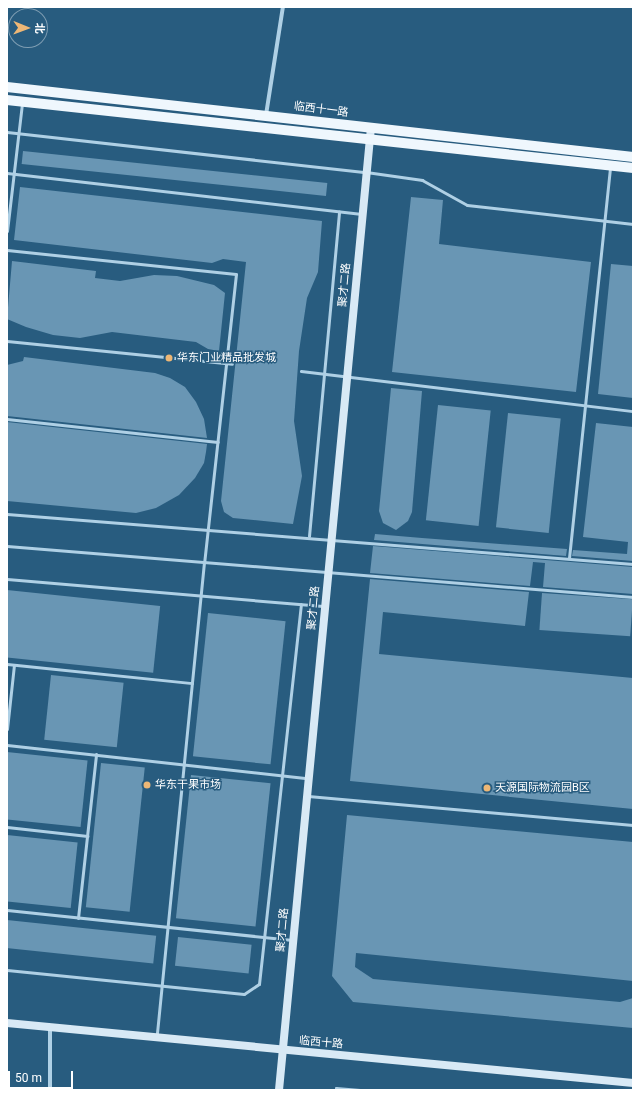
<!DOCTYPE html>
<meta charset="utf-8">
<style>
body{margin:0}
#map{position:relative;width:640px;height:1097px;overflow:hidden;background:#285c7f;font-family:Roboto,"Noto Sans SC",sans-serif}
div>[style]{position:absolute}
.building>*{inset:0;background:#6996b4;transform-origin:0 0}
.lane>*{height:3px;margin:-1.5px;padding:0 1.5px;transform-origin:1.5px;border-radius:1.5px;background:#afd0e5}
.street>*{height:4px;margin:-2px;padding:0 2px;transform-origin:2px;border-radius:2px;background:#afd0e5}
.secondary>*{height:8px;margin:-4px;padding:0 4px;transform-origin:4px;border-radius:4px;background:#d8e9f5}
.primary>*{height:10px;margin:-5px;padding:0 5px;transform-origin:5px;border-radius:5px;background:#eff7fd}
.dots>*{width:11px;height:11px;translate:-50% -50%;box-sizing:border-box;border:2px solid #285c7f;border-radius:50%}
span{translate:-50% -50%;white-space:nowrap;text-align:center;line-height:1.15;-webkit-text-stroke:3px #285c7f;paint-order:stroke}
.street-label{font-size:11px;color:#fff}
.poi-label{font-size:11px;color:#fff}
.left{translate:0 -50%;text-align:left}
.frame{position:absolute;inset:0;border:8px solid #fff;pointer-events:none}
.north{position:absolute;left:8px;top:8px;width:40px;height:40px;box-sizing:border-box;background:#285c7f;border:1px solid #7e9db2;border-radius:50%;rotate:91deg;font-size:11px;font-weight:700;line-height:16px;text-align:center;color:#fff}
.north::after{content:'';display:block;margin:auto;width:14px;height:18px;background:#edb776;clip-path:polygon(50% 0,100% 100%,50% 72%,0 100%)}
.scale{position:absolute;left:8px;top:1071px;width:65px;height:18px;box-sizing:border-box;border:2px solid #fff;border-top:0;padding-left:5px;font-size:12px;line-height:14px;white-space:nowrap;color:#fff;-webkit-text-stroke:3px #285c7f;paint-order:stroke}
</style>
<div id="map">
<div class="building">
<div style="left:23px;top:151px;width:306px;height:13px;rotate:6deg"></div>
<div style="clip-path:polygon(20px 187px,322px 221px,318px 272px,307px 298px,299px 351px,294px 421px,302px 476px,293px 524px,233px 518px,224px 512px,221px 501px,246px 262px,223px 259px,212px 263px,14px 240px)"></div>
<div style="clip-path:polygon(411px 197px,443px 200px,439px 244px,591px 262px,576px 392px,392px 372px)"></div>
<div style="clip-path:polygon(12px 261px,96px 271px,95px 278px,120px 281px,154px 275px,177px 276px,214px 285px,225px 293px,219px 351px,208px 349px,196px 342px,112px 332px,80px 338px,53px 335px,26px 327px,7px 319px)"></div>
<div style="clip-path:polygon(611px 264px,633px 266px,633px 398px,598px 394px)"></div>
<div style="clip-path:polygon(24px 357px,155px 373px,170px 378px,185px 387px,196px 402px,204px 419px,207px 438px,7px 416px,7px 365px,23px 361px)"></div>
<div style="clip-path:polygon(391px 388px,422px 391px,412px 512px,408px 521px,396px 530px,383px 523px,379px 511px)"></div>
<div style="left:438px;top:405px;width:53px;height:116px;rotate:6deg"></div>
<div style="left:508px;top:413px;width:53px;height:115px;rotate:6deg"></div>
<div style="clip-path:polygon(7px 422px,207px 444px,206px 452px,204px 463px,195px 478px,179px 495px,156px 508px,136px 513px,7px 501px)"></div>
<div style="clip-path:polygon(596px 423px,633px 427px,633px 561px,572px 556px,573px 550px,627px 554px,628px 542px,583px 537px)"></div>
<div style="clip-path:polygon(375px 534px,422px 538px,567px 549px,566px 556px,374px 540px)"></div>
<div style="clip-path:polygon(373px 546px,633px 567px,633px 594px,543px 587px,545px 563px,533px 562px,530px 586px,370px 573px)"></div>
<div style="clip-path:polygon(370px 579px,529px 592px,525px 626px,383px 612px,379px 654px,633px 678px,633px 809px,350px 781px)"></div>
<div style="left:7px;top:590px;width:154px;height:67px;rotate:6deg"></div>
<div style="left:542px;top:593px;width:91px;height:37px;rotate:4deg"></div>
<div style="left:208px;top:613px;width:78px;height:144px;rotate:6deg"></div>
<div style="left:51px;top:675px;width:73px;height:65px;rotate:6deg"></div>
<div style="left:7px;top:752px;width:81px;height:67px;rotate:6deg"></div>
<div style="left:101px;top:763px;width:44px;height:145px;rotate:6deg"></div>
<div style="left:191px;top:775px;width:80px;height:144px;rotate:6deg"></div>
<div style="clip-path:polygon(347px 815px,633px 842px,633px 981px,356px 953px,355px 967px,373px 979px,620px 1002px,633px 998px,633px 1028px,353px 1002px,332px 976px)"></div>
<div style="left:7px;top:835px;width:71px;height:66px;rotate:6deg"></div>
<div style="left:7px;top:920px;width:150px;height:28px;rotate:6deg"></div>
<div style="left:178px;top:937px;width:74px;height:29px;rotate:6deg"></div>
</div>
<div class="lane">
<div style="left:7px;top:132px;width:361px;rotate:6.4deg"></div>
<div style="left:366px;top:172px;width:57px;rotate:8.1deg"></div>
<div style="left:422px;top:180px;width:51px;rotate:29.1deg"></div>
<div style="left:467px;top:205px;width:167px;rotate:6.5deg"></div>
<div style="left:7px;top:173px;width:357px;rotate:6.6deg"></div>
<div style="left:7px;top:231px;width:128px;rotate:-83.3deg"></div>
<div style="left:7px;top:250px;width:230px;rotate:6deg"></div>
<div style="left:236px;top:274px;width:290px;rotate:96.3deg"></div>
<div style="left:204px;top:562px;width:476px;rotate:95.7deg"></div>
<div style="left:7px;top:341px;width:226px;rotate:5.8deg"></div>
<div style="left:301px;top:371px;width:334px;rotate:6.9deg"></div>
<div style="left:7px;top:419px;width:212px;rotate:6.2deg"></div>
<div style="left:7px;top:514px;width:628px;rotate:4.57deg"></div>
<div style="left:309px;top:536px;width:326px;rotate:-84.7deg"></div>
<div style="left:7px;top:546px;width:628px;rotate:4.66deg"></div>
<div style="left:569px;top:558px;width:393px;rotate:-84deg"></div>
<div style="left:7px;top:579px;width:317px;rotate:4.9deg"></div>
<div style="left:7px;top:664px;width:186px;rotate:5.9deg"></div>
<div style="left:7px;top:729px;width:64px;rotate:-83.8deg"></div>
<div style="left:7px;top:745px;width:302px;rotate:6.3deg"></div>
<div style="left:308px;top:796px;width:326px;rotate:5.1deg"></div>
<div style="left:7px;top:827px;width:81px;rotate:6.4deg"></div>
<div style="left:7px;top:910px;width:287px;rotate:6deg"></div>
<div style="left:78px;top:918px;width:165px;rotate:-83.7deg"></div>
<div style="left:7px;top:970px;width:238px;rotate:5.8deg"></div>
<div style="left:244px;top:994px;width:18px;rotate:-34deg"></div>
<div style="left:259px;top:984px;width:382px;rotate:-83.7deg"></div>
<div style="left:336px;top:1090px;width:2px;rotate:-90deg"></div>
<div style="left:336px;top:1088px;width:24px;rotate:5deg"></div>
</div>
<div class="street">
<div style="left:266px;top:115px;width:109px;rotate:-81.1deg"></div>
<div style="left:50px;top:1090px;width:63px;rotate:-90deg"></div>
</div>
<div class="secondary">
<div style="left:7px;top:1023px;width:629px;rotate:5.47deg"></div>
<div style="left:279px;top:1090px;width:967px;rotate:-84.54deg"></div>
</div>
<div class="primary">
<div style="left:7px;top:87px;width:630px;rotate:6.38deg"></div>
<div style="left:7px;top:100px;width:630px;rotate:6.2deg"></div>
</div>
<div class="dots">
<div style="left:169px;top:358px;background:#edb776"></div>
<div style="left:147px;top:785px;background:#edb776"></div>
<div style="left:487px;top:788px;background:#edb776"></div>
</div>
<div class="street-label">
<span style="left:321px;top:110px;rotate:7deg">临西十一路</span>
<span style="left:345px;top:285px;rotate:-85deg">聚才二路</span>
<span style="left:314px;top:608px;rotate:-85deg">聚才二路</span>
<span style="left:283px;top:930px;rotate:-85deg">聚才二路</span>
<span style="left:321px;top:1043px;rotate:5deg">临西十路</span>
</div>
<div class="poi-label">
<span class="left" style="left:177px;top:358px">华东门业精品批发城</span>
<span class="left" style="left:155px;top:785px">华东干果市场</span>
<span class="left" style="left:495px;top:788px">天源国际物流园B区</span>
</div>
<div class="frame"></div>
<div class="north">北</div>
<div class="scale">50 m</div>
</div>
